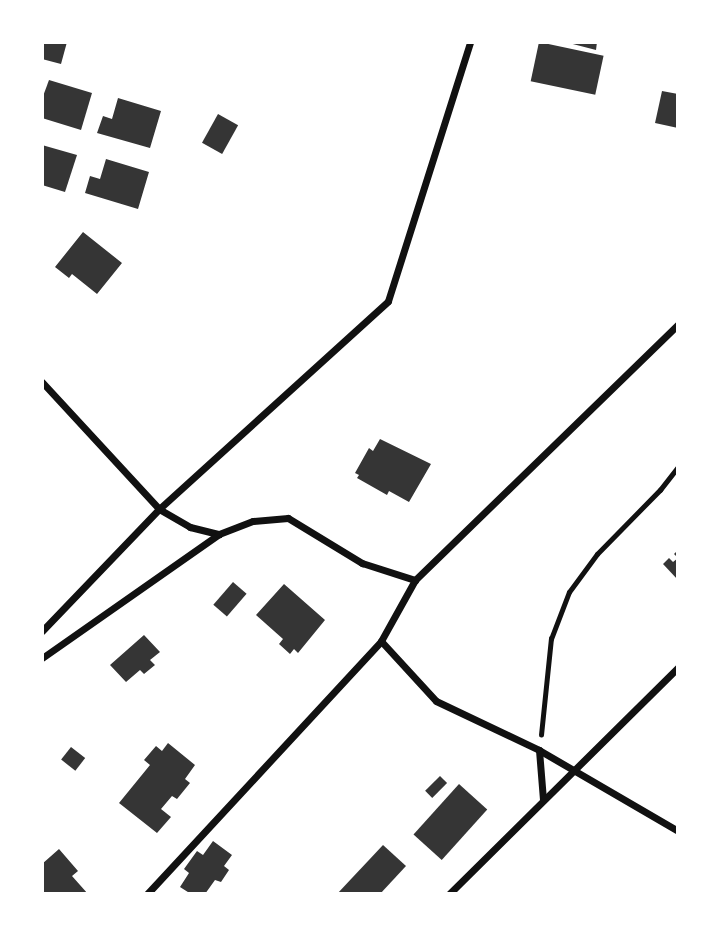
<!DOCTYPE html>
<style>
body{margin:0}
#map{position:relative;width:720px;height:936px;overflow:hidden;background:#fff;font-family:"Sofia Sans Condensed",sans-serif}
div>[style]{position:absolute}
.building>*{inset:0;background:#353535;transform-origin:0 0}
.path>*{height:4.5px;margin:-2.25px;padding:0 2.25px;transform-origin:2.25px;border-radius:2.25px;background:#111}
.minor>*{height:7px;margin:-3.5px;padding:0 3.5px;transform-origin:3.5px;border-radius:3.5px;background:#111}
span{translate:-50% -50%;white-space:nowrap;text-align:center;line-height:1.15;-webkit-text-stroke:7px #fff;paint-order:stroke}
.frame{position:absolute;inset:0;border:44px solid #fff;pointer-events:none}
</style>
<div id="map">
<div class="building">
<div style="clip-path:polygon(42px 42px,67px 42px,61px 64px,42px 59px)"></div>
<div style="left:539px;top:42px;width:66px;height:40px;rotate:12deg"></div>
<div style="clip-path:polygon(565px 42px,597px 42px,596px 50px)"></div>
<div style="clip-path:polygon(49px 80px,92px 93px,81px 130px,42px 118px,42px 99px)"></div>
<div style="clip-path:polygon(662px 91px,678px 94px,678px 128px,655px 123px)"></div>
<div style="clip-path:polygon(118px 98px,161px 111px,150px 148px,97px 133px,103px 116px,112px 119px)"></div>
<div style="left:218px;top:114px;width:23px;height:33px;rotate:29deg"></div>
<div style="clip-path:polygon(42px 145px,77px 155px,65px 192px,42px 185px)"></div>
<div style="clip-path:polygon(106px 159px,149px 172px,138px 209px,85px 193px,90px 176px,100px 179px)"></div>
<div style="clip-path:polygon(83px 232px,122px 263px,97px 294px,72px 274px,69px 278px,55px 267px)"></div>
<div style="clip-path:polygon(380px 439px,431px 464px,409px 502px,389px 491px,387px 495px,357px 478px,359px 475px,355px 473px,369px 448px,373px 451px)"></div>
<div style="clip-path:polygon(678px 550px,678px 580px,663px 564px,669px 558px,673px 562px,678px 558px,674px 554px)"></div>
<div style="left:233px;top:582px;width:18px;height:30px;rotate:41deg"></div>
<div style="clip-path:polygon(284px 584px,325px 620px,298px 653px,294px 649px,290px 654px,279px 644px,283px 639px,256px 615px)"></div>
<div style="clip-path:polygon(144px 635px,160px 652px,150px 660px,155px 665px,144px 674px,140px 670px,126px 682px,110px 665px)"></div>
<div style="clip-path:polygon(168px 743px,195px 765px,185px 779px,190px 783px,177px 799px,172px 796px,161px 809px,171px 817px,157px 833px,119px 803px,150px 765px,144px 760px,156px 746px,162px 751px)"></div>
<div style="left:71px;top:747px;width:18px;height:16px;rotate:38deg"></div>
<div style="left:440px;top:776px;width:10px;height:21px;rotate:45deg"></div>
<div style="left:459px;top:784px;width:38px;height:68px;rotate:42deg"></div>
<div style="clip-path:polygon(213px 841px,232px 855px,224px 866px,229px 870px,221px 882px,215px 880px,205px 894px,191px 894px,180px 887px,189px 873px,184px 869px,197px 851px,203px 855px)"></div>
<div style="clip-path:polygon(383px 845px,406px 866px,380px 894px,337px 894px)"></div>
<div style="clip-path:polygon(59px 849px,78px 871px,72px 876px,88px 894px,42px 894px,42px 864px)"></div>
</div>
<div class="path">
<div style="left:541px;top:735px;width:97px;rotate:-84.1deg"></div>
<div style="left:551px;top:639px;width:50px;rotate:-69deg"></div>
<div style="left:569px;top:592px;width:47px;rotate:-53.6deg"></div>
<div style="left:597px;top:554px;width:90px;rotate:-45.5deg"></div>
<div style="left:660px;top:490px;width:29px;rotate:-52deg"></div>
</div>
<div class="minor">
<div style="left:42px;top:382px;width:173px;rotate:47.3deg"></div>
<div style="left:159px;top:509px;width:36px;rotate:30deg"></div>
<div style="left:190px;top:527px;width:30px;rotate:14deg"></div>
<div style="left:415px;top:580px;width:70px;rotate:119.1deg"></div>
<div style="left:381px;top:641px;width:81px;rotate:47.5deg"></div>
<div style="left:436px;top:701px;width:114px;rotate:25.4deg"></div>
<div style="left:539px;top:750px;width:161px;rotate:30.2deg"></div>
<div style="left:42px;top:631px;width:169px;rotate:-46.2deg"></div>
<div style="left:159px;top:509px;width:309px;rotate:-42.2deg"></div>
<div style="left:388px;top:301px;width:272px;rotate:-72.4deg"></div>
<div style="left:42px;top:658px;width:216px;rotate:-35deg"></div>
<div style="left:219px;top:534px;width:36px;rotate:-21deg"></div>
<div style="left:253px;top:521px;width:35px;rotate:-5deg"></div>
<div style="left:288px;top:518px;width:87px;rotate:31.3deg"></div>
<div style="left:362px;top:563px;width:56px;rotate:17.8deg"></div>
<div style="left:415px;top:580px;width:367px;rotate:-44.2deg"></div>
<div style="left:539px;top:750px;width:50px;rotate:85.4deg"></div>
<div style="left:147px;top:894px;width:345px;rotate:-47.2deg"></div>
<div style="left:449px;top:894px;width:322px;rotate:-44.7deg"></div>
</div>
<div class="frame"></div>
</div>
